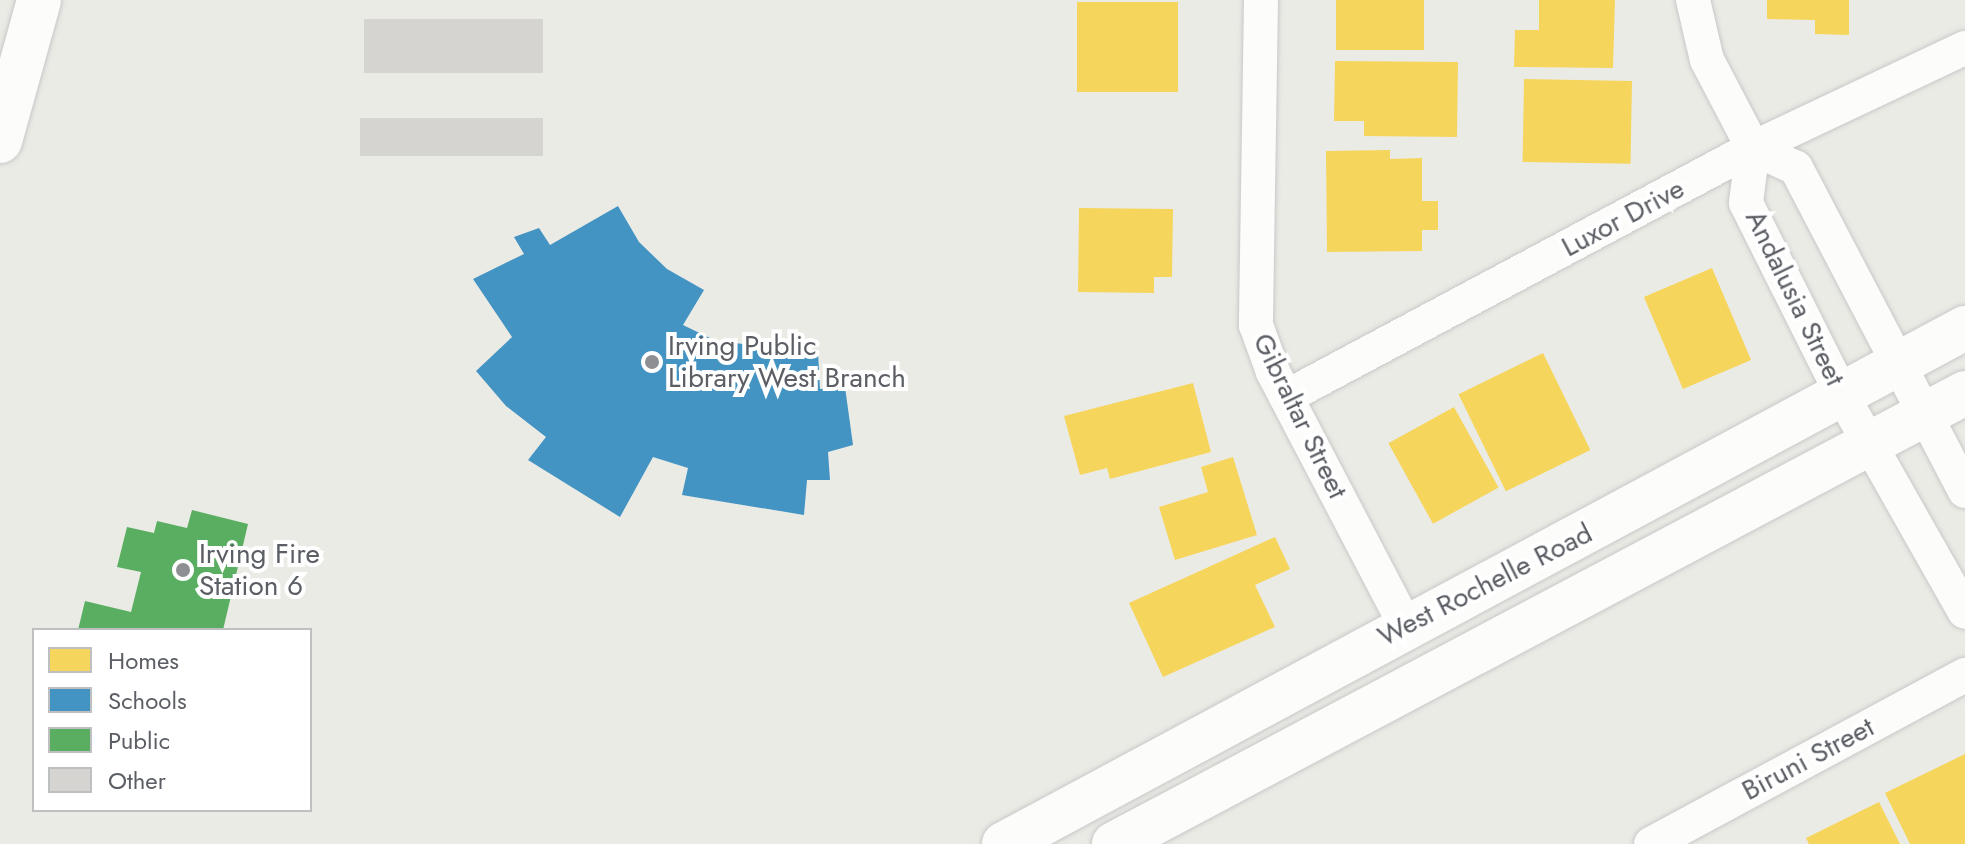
<!DOCTYPE html>
<style>
body{margin:0}
#map{position:relative;width:1965px;height:844px;overflow:hidden;background:#ebebe6;font-family:Jost,sans-serif}
div>[style]{position:absolute}
.homes>*{inset:0;background:#f6d55c;transform-origin:0 0}
.schools>*{inset:0;background:#4393c3}
.public>*{inset:0;background:#5aae61}
.building>*{inset:0;background:#d5d4d1;transform-origin:0 0}
.roads{filter:drop-shadow(0 0 2px #c8c9c8) drop-shadow(0 0 2px #c8c9c8)}
.street>*{height:34px;margin:-17px;padding:0 17px;transform-origin:17px;border-radius:17px;background:#fcfcfb}
.secondary>*{height:44px;margin:-22px;padding:0 22px;transform-origin:22px;border-radius:22px;background:#fcfcfb}
.dots>*{width:22px;height:22px;translate:-50% -50%;box-sizing:border-box;border:4px solid #fff;border-radius:50%}
span{translate:-50% -50%;white-space:nowrap;text-align:center;line-height:1.15;-webkit-text-stroke:8px #fff;paint-order:stroke}
.street-label{font-size:28px;color:#5b5e64}
.poi-label{font-size:28px;color:#5b5e64}
.left{translate:0 -50%;text-align:left}
.legend{position:absolute;left:32px;top:628px;width:280px;height:184px;box-sizing:border-box;background:#fff;border:2px solid #bdbfc1;margin:0;padding:10px 14px;list-style:none;font-size:24px;color:#5b5e64}
.legend li{display:flex;align-items:center;gap:16px;height:40px}
.legend b{width:40px;border:2px solid #bdbfc1}
</style>
<div id="map">
<div class="homes">
<div style="left:1336px;top:0;width:88px;height:50px"></div>
<div style="clip-path:polygon(1539px 0,1615px 0,1613px 68px,1514px 67px,1515px 30px,1539px 30px)"></div>
<div style="clip-path:polygon(1767px 0,1849px 0,1849px 35px,1815px 34px,1815px 20px,1767px 19px)"></div>
<div style="left:1077px;top:2px;width:101px;height:90px"></div>
<div style="clip-path:polygon(1335px 61px,1458px 62px,1457px 137px,1364px 136px,1364px 121px,1334px 121px)"></div>
<div style="left:1524px;top:79px;width:108px;height:83px;rotate:1deg"></div>
<div style="clip-path:polygon(1390px 150px,1390px 159px,1422px 158px,1422px 201px,1438px 201px,1438px 230px,1422px 230px,1422px 251px,1327px 252px,1326px 151px)"></div>
<div style="clip-path:polygon(1079px 208px,1173px 209px,1172px 277px,1154px 277px,1154px 293px,1078px 292px)"></div>
<div style="left:1712px;top:268px;width:100px;height:74px;rotate:67deg"></div>
<div style="left:1543px;top:353px;width:108px;height:94px;rotate:64deg"></div>
<div style="clip-path:polygon(1193px 383px,1211px 452px,1110px 479px,1107px 468px,1080px 475px,1064px 416px)"></div>
<div style="left:1454px;top:407px;width:92px;height:75px;rotate:61deg"></div>
<div style="clip-path:polygon(1233px 457px,1257px 535px,1175px 560px,1159px 507px,1208px 492px,1201px 467px)"></div>
<div style="clip-path:polygon(1275px 537px,1290px 569px,1255px 585px,1275px 627px,1163px 677px,1129px 603px)"></div>
<div style="clip-path:polygon(1965px 754px,1965px 844px,1910px 844px,1885px 793px)"></div>
<div style="clip-path:polygon(1879px 802px,1900px 844px,1809px 844px,1806px 838px)"></div>
</div>
<div class="schools">
<div style="clip-path:polygon(618px 206px,639px 242px,667px 269px,704px 290px,683px 325px,716px 341px,818px 352px,820px 389px,845px 387px,853px 445px,828px 452px,830px 480px,807px 480px,804px 515px,682px 495px,688px 468px,653px 457px,620px 517px,528px 460px,546px 437px,506px 406px,476px 371px,512px 337px,473px 279px,524px 254px,514px 237px,539px 228px,550px 245px)"></div>
</div>
<div class="public">
<div style="clip-path:polygon(192px 510px,248px 524px,223px 630px,78px 630px,85px 601px,131px 612px,141px 572px,117px 567px,127px 527px,154px 533px,157px 521px,187px 528px)"></div>
</div>
<div class="building">
<div style="left:364px;top:19px;width:179px;height:54px"></div>
<div style="left:360px;top:118px;width:183px;height:38px"></div>
</div>
<div class="roads">
<div class="street">
<div style="left:1261px;top:0;width:325px;rotate:90.9deg"></div>
<div style="left:1256px;top:325px;width:50px;rotate:70.1deg"></div>
<div style="left:1273px;top:372px;width:287px;rotate:62.4deg"></div>
<div style="left:1693px;top:0;width:62px;rotate:76.9deg"></div>
<div style="left:1707px;top:60px;width:99px;rotate:62.4deg"></div>
<div style="left:1286px;top:397px;width:529px;rotate:-28.07deg"></div>
<div style="left:1753px;top:148px;width:234px;rotate:-25.3deg"></div>
<div style="left:1965px;top:491px;width:365px;rotate:-117.6deg"></div>
<div style="left:1796px;top:168px;width:47px;rotate:-155.1deg"></div>
<div style="left:1753px;top:148px;width:55px;rotate:97.3deg"></div>
<div style="left:1746px;top:203px;width:215px;rotate:63.4deg"></div>
<div style="left:1842px;top:395px;width:249px;rotate:60.5deg"></div>
<div style="left:1651px;top:844px;width:357px;rotate:-28.3deg"></div>
</div>
<div class="secondary">
<div style="left:0;top:141px;width:146px;rotate:-74.5deg"></div>
<div style="left:1004px;top:844px;width:1091px;rotate:-28.23deg"></div>
<div style="left:1114px;top:844px;width:963px;rotate:-27.92deg"></div>
</div>
</div>
<div class="dots">
<div style="left:652px;top:362px;background:#8d8f92"></div>
<div style="left:183px;top:570px;background:#8d8f92"></div>
</div>
<div class="street-label">
<span style="left:1623px;top:218px;rotate:-28deg">Luxor Drive</span>
<span style="left:1795px;top:298px;rotate:64deg">Andalusia Street</span>
<span style="left:1300px;top:416px;rotate:64deg">Gibraltar Street</span>
<span style="left:1485px;top:585px;rotate:-27deg">West Rochelle Road</span>
<span style="left:1808px;top:759px;rotate:-28deg">Biruni Street</span>
</div>
<div class="poi-label">
<span class="left" style="left:668px;top:362px">Irving Public<br>Library West Branch</span>
<span class="left" style="left:199px;top:570px">Irving Fire<br>Station 6</span>
</div>
<ul class="legend">
<li><b style="height:22px;background:#f6d55c"></b>Homes</li>
<li><b style="height:22px;background:#4393c3"></b>Schools</li>
<li><b style="height:22px;background:#5aae61"></b>Public</li>
<li><b style="height:22px;background:#d5d4d1"></b>Other</li>
</ul>
</div>
